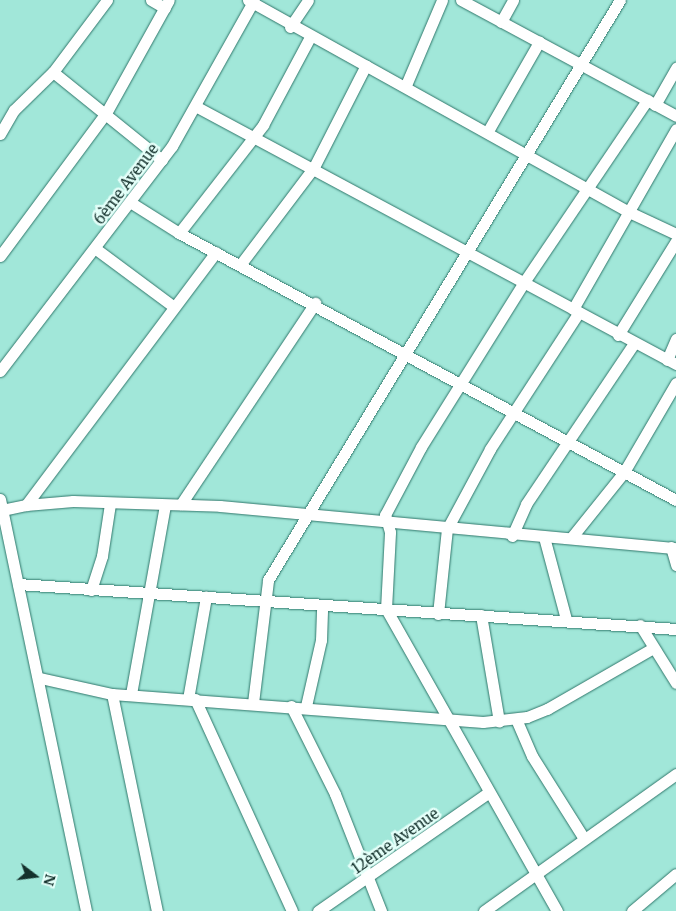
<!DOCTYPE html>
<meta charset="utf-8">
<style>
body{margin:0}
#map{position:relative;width:676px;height:911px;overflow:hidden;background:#a1e7d9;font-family:Merriweather,serif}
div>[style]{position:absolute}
.roads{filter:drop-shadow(0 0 1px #30776b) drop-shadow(0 0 1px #30776b)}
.minor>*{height:11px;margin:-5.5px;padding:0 5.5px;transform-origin:5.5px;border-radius:5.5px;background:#fff}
span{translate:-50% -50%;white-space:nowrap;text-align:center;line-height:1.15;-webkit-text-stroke:5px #e4fff9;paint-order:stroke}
.street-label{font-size:15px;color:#14312c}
.north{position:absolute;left:10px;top:851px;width:50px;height:50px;-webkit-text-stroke:4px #e4fff9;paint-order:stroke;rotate:105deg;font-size:14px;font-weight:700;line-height:20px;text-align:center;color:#14312c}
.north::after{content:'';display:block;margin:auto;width:18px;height:22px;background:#14312c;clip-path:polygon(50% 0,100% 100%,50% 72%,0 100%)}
</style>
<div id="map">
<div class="roads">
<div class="minor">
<div style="left:151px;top:0;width:16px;rotate:30deg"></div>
<div style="left:248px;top:0;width:436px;rotate:29.1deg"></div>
<div style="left:629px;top:212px;width:52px;rotate:25.1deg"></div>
<div style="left:461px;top:0;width:244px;rotate:28.3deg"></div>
<div style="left:501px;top:22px;width:25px;rotate:-61deg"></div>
<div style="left:290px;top:27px;width:32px;rotate:-56deg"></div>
<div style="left:53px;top:72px;width:140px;rotate:38.9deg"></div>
<div style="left:406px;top:85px;width:92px;rotate:-67deg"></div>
<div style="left:655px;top:105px;width:43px;rotate:-60.4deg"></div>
<div style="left:197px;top:107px;width:544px;rotate:28.22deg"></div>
<div style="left:488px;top:131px;width:103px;rotate:-60.2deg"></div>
<div style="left:0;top:134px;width:28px;rotate:-60deg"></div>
<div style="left:14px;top:110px;width:54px;rotate:-44.3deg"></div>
<div style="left:53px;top:72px;width:90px;rotate:-53.1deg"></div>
<div style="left:130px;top:202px;width:58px;rotate:32.3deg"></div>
<div style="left:179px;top:233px;width:564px;rotate:28.25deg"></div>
<div style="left:179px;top:233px;width:137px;rotate:-52.1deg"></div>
<div style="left:263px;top:125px;width:100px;rotate:-61.9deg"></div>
<div style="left:96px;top:249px;width:97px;rotate:36.6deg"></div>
<div style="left:0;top:256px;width:178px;rotate:-53.5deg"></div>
<div style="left:106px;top:113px;width:129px;rotate:-60.9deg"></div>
<div style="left:240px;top:265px;width:123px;rotate:-52.9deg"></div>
<div style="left:314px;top:167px;width:114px;rotate:-63deg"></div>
<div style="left:573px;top:309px;width:207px;rotate:-60.2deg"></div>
<div style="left:618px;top:335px;width:110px;rotate:-58.3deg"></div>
<div style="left:667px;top:360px;width:23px;rotate:-67deg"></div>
<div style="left:0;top:371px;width:283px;rotate:-52.6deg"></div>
<div style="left:172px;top:146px;width:167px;rotate:-60.7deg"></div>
<div style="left:0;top:499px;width:421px;rotate:78.2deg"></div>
<div style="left:181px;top:504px;width:242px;rotate:-56.3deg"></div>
<div style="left:26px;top:505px;width:47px;rotate:-4.9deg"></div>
<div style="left:73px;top:501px;width:147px;rotate:1.9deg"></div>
<div style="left:220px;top:506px;width:458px;rotate:5.3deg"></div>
<div style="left:2px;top:510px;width:25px;rotate:-12deg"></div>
<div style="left:26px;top:505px;width:316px;rotate:-53.1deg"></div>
<div style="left:512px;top:536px;width:35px;rotate:-66deg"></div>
<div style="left:526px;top:504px;width:194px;rotate:-56.1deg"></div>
<div style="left:544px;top:537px;width:85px;rotate:75deg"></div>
<div style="left:571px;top:538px;width:85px;rotate:-51.2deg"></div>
<div style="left:624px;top:472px;width:103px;rotate:-59.7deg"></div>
<div style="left:671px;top:547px;width:19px;rotate:74deg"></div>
<div style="left:18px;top:584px;width:660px;rotate:3.91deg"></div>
<div style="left:91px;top:590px;width:36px;rotate:-72deg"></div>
<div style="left:102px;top:556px;width:53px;rotate:-81.3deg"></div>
<div style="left:438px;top:614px;width:85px;rotate:-84deg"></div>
<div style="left:447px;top:529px;width:91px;rotate:-61.7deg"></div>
<div style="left:490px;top:449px;width:163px;rotate:-57deg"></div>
<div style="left:481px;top:615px;width:108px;rotate:80.4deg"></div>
<div style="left:640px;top:625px;width:68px;rotate:58.2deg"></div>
<div style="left:40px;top:678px;width:74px;rotate:12.5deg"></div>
<div style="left:112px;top:694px;width:372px;rotate:4.3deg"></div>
<div style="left:483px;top:722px;width:44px;rotate:-6.5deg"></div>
<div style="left:527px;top:717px;width:22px;rotate:-22deg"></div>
<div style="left:547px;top:709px;width:122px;rotate:-29.9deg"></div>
<div style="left:112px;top:694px;width:222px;rotate:78.3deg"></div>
<div style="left:131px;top:694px;width:192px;rotate:-79.8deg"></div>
<div style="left:188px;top:699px;width:104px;rotate:-80deg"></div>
<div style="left:195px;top:699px;width:233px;rotate:65.4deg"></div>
<div style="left:253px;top:703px;width:124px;rotate:-83deg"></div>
<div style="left:268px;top:580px;width:678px;rotate:-58.75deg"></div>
<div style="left:291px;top:706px;width:98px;rotate:63.4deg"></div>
<div style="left:335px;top:794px;width:126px;rotate:68.5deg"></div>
<div style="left:306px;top:706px;width:68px;rotate:-77.2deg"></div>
<div style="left:321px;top:640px;width:34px;rotate:-88deg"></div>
<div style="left:516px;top:719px;width:40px;rotate:66.6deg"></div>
<div style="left:532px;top:756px;width:96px;rotate:57.8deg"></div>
<div style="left:318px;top:911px;width:207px;rotate:-34.8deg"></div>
<div style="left:484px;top:911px;width:236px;rotate:-35.5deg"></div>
<div style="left:557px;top:911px;width:347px;rotate:-119.5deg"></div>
<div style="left:386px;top:609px;width:77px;rotate:-87deg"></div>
<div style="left:390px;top:532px;width:18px;rotate:-106deg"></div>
<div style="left:385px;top:515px;width:77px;rotate:-62.1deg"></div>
<div style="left:421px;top:447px;width:195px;rotate:-58deg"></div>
<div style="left:524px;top:282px;width:220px;rotate:-55.9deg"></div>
<div style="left:632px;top:911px;width:57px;rotate:-40.1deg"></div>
</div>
</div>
<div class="street-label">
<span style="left:126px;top:184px;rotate:-53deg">6ème Avenue</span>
<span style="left:395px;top:841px;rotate:-35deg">12ème Avenue</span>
</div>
<div class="north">N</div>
</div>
